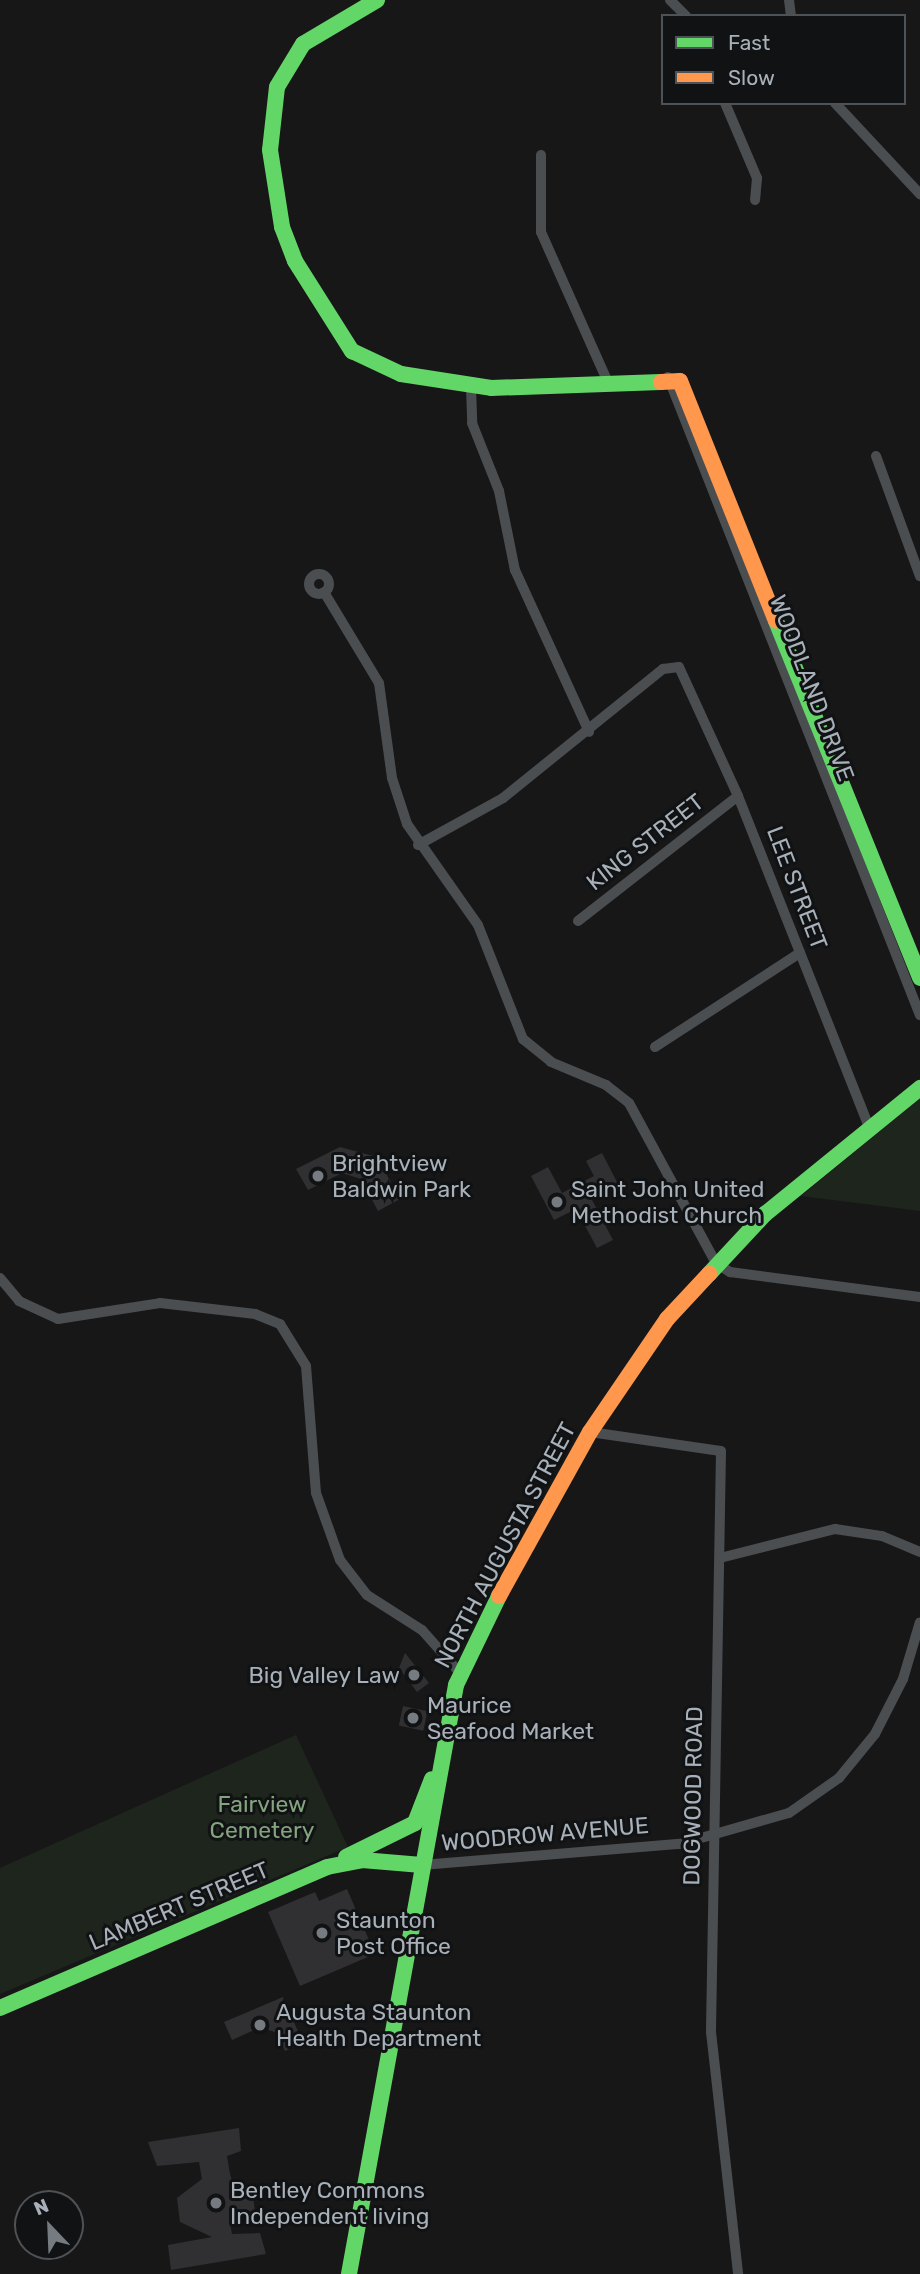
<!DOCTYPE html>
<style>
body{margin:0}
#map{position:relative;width:920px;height:2274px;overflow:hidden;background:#171718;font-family:Rubik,sans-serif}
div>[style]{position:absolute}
.green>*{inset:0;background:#1e251d}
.building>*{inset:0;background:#303032;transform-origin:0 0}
.street>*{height:10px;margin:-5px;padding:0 5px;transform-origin:5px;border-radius:5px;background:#4b4e51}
.street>.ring{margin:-5px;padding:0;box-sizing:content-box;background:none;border:10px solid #4b4e51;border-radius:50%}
.fast>*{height:16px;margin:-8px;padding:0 8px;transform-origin:8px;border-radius:8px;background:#63d668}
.slow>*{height:16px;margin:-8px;padding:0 8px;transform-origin:8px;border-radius:8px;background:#ff974d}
.dots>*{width:19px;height:19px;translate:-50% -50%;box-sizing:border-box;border:4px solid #111214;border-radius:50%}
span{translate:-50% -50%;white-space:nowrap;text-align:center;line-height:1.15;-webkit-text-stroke:6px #111214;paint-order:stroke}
.street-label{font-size:23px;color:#a8b1b9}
.poi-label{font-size:23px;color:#a8b1b9}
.left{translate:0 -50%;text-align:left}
.right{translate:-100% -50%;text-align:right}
.park-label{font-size:23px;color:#84a47f}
.legend{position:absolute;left:661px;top:14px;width:245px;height:91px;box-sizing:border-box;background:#111214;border:2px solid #4d5256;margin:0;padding:9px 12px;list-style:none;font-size:21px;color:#a8b1b9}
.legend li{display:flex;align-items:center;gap:14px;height:35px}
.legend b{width:35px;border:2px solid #4d5256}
.north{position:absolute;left:14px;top:2190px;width:70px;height:70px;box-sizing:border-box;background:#111214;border:2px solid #4d5256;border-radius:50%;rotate:337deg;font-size:19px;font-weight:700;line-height:28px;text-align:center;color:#a8b1b9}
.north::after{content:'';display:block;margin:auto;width:24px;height:32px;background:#757b81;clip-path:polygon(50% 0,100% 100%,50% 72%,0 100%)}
</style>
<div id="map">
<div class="green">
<div style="clip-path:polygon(920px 1098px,920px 1211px,801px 1196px)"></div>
<div style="clip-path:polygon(296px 1735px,348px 1847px,0 1994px,0 1868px)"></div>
</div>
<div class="building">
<div style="clip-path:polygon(340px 1147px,377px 1157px,400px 1199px,378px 1211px,361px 1179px,342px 1173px,308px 1190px,296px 1169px)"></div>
<div style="clip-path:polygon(602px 1153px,618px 1184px,591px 1198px,613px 1240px,597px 1248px,576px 1209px,554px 1220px,531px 1176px,548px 1167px,562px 1193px,594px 1176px,586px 1161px)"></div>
<div style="clip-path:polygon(405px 1653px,429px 1683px,417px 1692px,399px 1668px)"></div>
<div style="left:403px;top:1706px;width:25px;height:20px;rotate:12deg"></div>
<div style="clip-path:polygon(347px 1889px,375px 1954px,300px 1986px,268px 1912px,315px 1892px,319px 1901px)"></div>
<div style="clip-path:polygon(283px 1997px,303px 2043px,285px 2051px,277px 2033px,261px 2027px,232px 2040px,224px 2022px)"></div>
<div style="clip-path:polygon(239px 2128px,241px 2151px,227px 2156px,230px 2174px,236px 2193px,252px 2190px,255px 2211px,229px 2216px,232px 2234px,260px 2233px,266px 2254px,171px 2270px,168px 2245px,212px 2237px,180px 2222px,177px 2198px,202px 2179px,199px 2162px,157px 2166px,148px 2142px)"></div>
</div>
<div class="street">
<div style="left:670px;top:0;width:23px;rotate:45deg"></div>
<div style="left:789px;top:0;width:16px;rotate:83deg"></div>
<div style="left:725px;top:103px;width:82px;rotate:66.9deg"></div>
<div style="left:757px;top:178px;width:22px;rotate:95deg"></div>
<div style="left:835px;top:103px;width:125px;rotate:47deg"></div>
<div style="left:541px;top:155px;width:77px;rotate:90deg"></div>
<div style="left:541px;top:232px;width:167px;rotate:66deg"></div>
<div style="left:668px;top:377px;width:686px;rotate:68.45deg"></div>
<div style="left:471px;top:387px;width:36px;rotate:88deg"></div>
<div style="left:472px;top:423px;width:73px;rotate:68.3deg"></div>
<div style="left:499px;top:491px;width:81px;rotate:78.6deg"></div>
<div style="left:515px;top:570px;width:178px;rotate:65.4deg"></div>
<div style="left:876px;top:456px;width:128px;rotate:69.9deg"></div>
<div class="ring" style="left:309px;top:574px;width:10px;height:10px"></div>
<div style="left:324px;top:592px;width:106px;rotate:58.9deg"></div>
<div style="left:379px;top:683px;width:96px;rotate:82.2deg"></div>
<div style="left:392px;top:778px;width:48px;rotate:71.9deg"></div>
<div style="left:407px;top:824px;width:123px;rotate:54.9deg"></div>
<div style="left:478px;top:925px;width:123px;rotate:68.5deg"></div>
<div style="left:523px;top:1039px;width:36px;rotate:39deg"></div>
<div style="left:551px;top:1062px;width:60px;rotate:22.7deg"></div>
<div style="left:606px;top:1085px;width:29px;rotate:38deg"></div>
<div style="left:629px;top:1103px;width:182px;rotate:61.5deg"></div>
<div style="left:716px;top:1263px;width:17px;rotate:33deg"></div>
<div style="left:730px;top:1272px;width:192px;rotate:7.5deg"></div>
<div style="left:418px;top:845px;width:97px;rotate:-28.9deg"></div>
<div style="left:503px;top:798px;width:206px;rotate:-38.9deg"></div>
<div style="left:663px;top:669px;width:16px;rotate:-7deg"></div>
<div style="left:679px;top:667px;width:142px;rotate:65.4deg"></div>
<div style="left:738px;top:796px;width:358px;rotate:68.4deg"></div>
<div style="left:578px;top:921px;width:203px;rotate:-38deg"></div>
<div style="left:655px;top:1047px;width:173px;rotate:-33deg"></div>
<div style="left:0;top:1278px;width:30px;rotate:50deg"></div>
<div style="left:19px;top:1301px;width:43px;rotate:24.8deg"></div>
<div style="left:58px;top:1319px;width:103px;rotate:-8.9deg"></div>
<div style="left:160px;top:1303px;width:96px;rotate:6.6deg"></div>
<div style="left:255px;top:1314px;width:27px;rotate:22deg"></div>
<div style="left:280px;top:1324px;width:49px;rotate:58.2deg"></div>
<div style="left:306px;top:1366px;width:127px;rotate:85.5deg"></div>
<div style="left:316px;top:1493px;width:71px;rotate:70.3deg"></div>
<div style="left:340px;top:1560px;width:44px;rotate:52.4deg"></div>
<div style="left:367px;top:1595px;width:65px;rotate:32.5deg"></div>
<div style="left:422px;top:1630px;width:57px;rotate:48.5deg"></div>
<div style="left:590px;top:1432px;width:132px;rotate:8.3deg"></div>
<div style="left:721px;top:1451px;width:581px;rotate:90.99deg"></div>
<div style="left:711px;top:2032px;width:244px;rotate:83.6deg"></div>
<div style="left:720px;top:1558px;width:119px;rotate:-14.2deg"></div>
<div style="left:835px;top:1529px;width:48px;rotate:8.5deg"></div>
<div style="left:882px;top:1536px;width:41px;rotate:22.8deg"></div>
<div style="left:422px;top:1865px;width:259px;rotate:-4.7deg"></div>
<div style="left:680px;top:1844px;width:113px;rotate:-15.9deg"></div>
<div style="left:789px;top:1813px;width:61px;rotate:-35deg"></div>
<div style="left:839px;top:1778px;width:57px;rotate:-50.7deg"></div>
<div style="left:875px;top:1734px;width:62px;rotate:-63deg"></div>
<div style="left:903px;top:1679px;width:59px;rotate:-73.4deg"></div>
</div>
<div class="fast">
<div style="left:377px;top:0;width:86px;rotate:149.3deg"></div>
<div style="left:303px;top:44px;width:50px;rotate:121.2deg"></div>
<div style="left:277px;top:87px;width:63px;rotate:96.3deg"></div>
<div style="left:270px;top:150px;width:78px;rotate:81.1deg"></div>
<div style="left:282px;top:227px;width:36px;rotate:69deg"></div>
<div style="left:295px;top:261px;width:107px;rotate:57.7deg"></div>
<div style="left:352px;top:351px;width:54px;rotate:25.1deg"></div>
<div style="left:401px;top:374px;width:91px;rotate:8.8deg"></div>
<div style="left:491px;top:388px;width:170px;rotate:-2deg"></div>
<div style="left:776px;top:621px;width:385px;rotate:68deg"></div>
<div style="left:709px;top:1274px;width:82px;rotate:-47deg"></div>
<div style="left:765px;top:1214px;width:200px;rotate:-39.1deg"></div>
<div style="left:346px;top:1857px;width:77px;rotate:-26.2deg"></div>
<div style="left:415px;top:1823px;width:47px;rotate:-68.9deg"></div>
<div style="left:0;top:2008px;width:356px;rotate:-23.3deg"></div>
<div style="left:327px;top:1867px;width:36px;rotate:-11deg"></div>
<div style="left:362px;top:1860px;width:60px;rotate:4.8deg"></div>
<div style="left:349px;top:2274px;width:599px;rotate:-79.7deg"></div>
<div style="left:456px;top:1685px;width:99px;rotate:-64.2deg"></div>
</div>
<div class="slow">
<div style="left:661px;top:382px;width:19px;rotate:-3deg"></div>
<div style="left:680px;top:381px;width:258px;rotate:68.2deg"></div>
<div style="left:499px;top:1596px;width:188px;rotate:-61deg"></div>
<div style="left:590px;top:1432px;width:137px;rotate:-55.7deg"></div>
<div style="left:667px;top:1319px;width:62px;rotate:-47deg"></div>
</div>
<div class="dots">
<div style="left:318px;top:1176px;background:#757b81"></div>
<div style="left:557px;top:1202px;background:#757b81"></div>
<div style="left:414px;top:1675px;background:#757b81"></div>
<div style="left:413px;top:1718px;background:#757b81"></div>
<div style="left:322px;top:1933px;background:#757b81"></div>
<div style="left:260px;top:2025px;background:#757b81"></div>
<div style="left:216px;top:2203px;background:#757b81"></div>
</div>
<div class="street-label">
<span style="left:812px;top:688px;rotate:69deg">WOODLAND DRIVE</span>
<span style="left:645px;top:842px;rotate:-38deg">KING STREET</span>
<span style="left:797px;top:888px;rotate:69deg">LEE STREET</span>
<span style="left:505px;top:1545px;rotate:-62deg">NORTH AUGUSTA STREET</span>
<span style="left:693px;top:1796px;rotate:-89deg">DOGWOOD ROAD</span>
<span style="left:545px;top:1834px;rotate:-5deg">WOODROW AVENUE</span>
<span style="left:179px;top:1906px;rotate:-23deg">LAMBERT STREET</span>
</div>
<div class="poi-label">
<span class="left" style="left:332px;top:1176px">Brightview<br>Baldwin Park</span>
<span class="left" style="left:571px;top:1202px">Saint John United<br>Methodist Church</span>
<span class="right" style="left:400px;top:1675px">Big Valley Law</span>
<span class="left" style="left:427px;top:1718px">Maurice<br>Seafood Market</span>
<span class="left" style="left:336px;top:1933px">Staunton<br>Post Office</span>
<span class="left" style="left:276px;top:2025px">Augusta Staunton<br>Health Department</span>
<span class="left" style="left:230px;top:2203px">Bentley Commons<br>Independent living</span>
</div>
<div class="park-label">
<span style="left:262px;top:1817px">Fairview<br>Cemetery</span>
</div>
<ul class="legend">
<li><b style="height:9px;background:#63d668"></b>Fast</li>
<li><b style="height:9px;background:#ff974d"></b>Slow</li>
</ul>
<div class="north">N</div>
</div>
